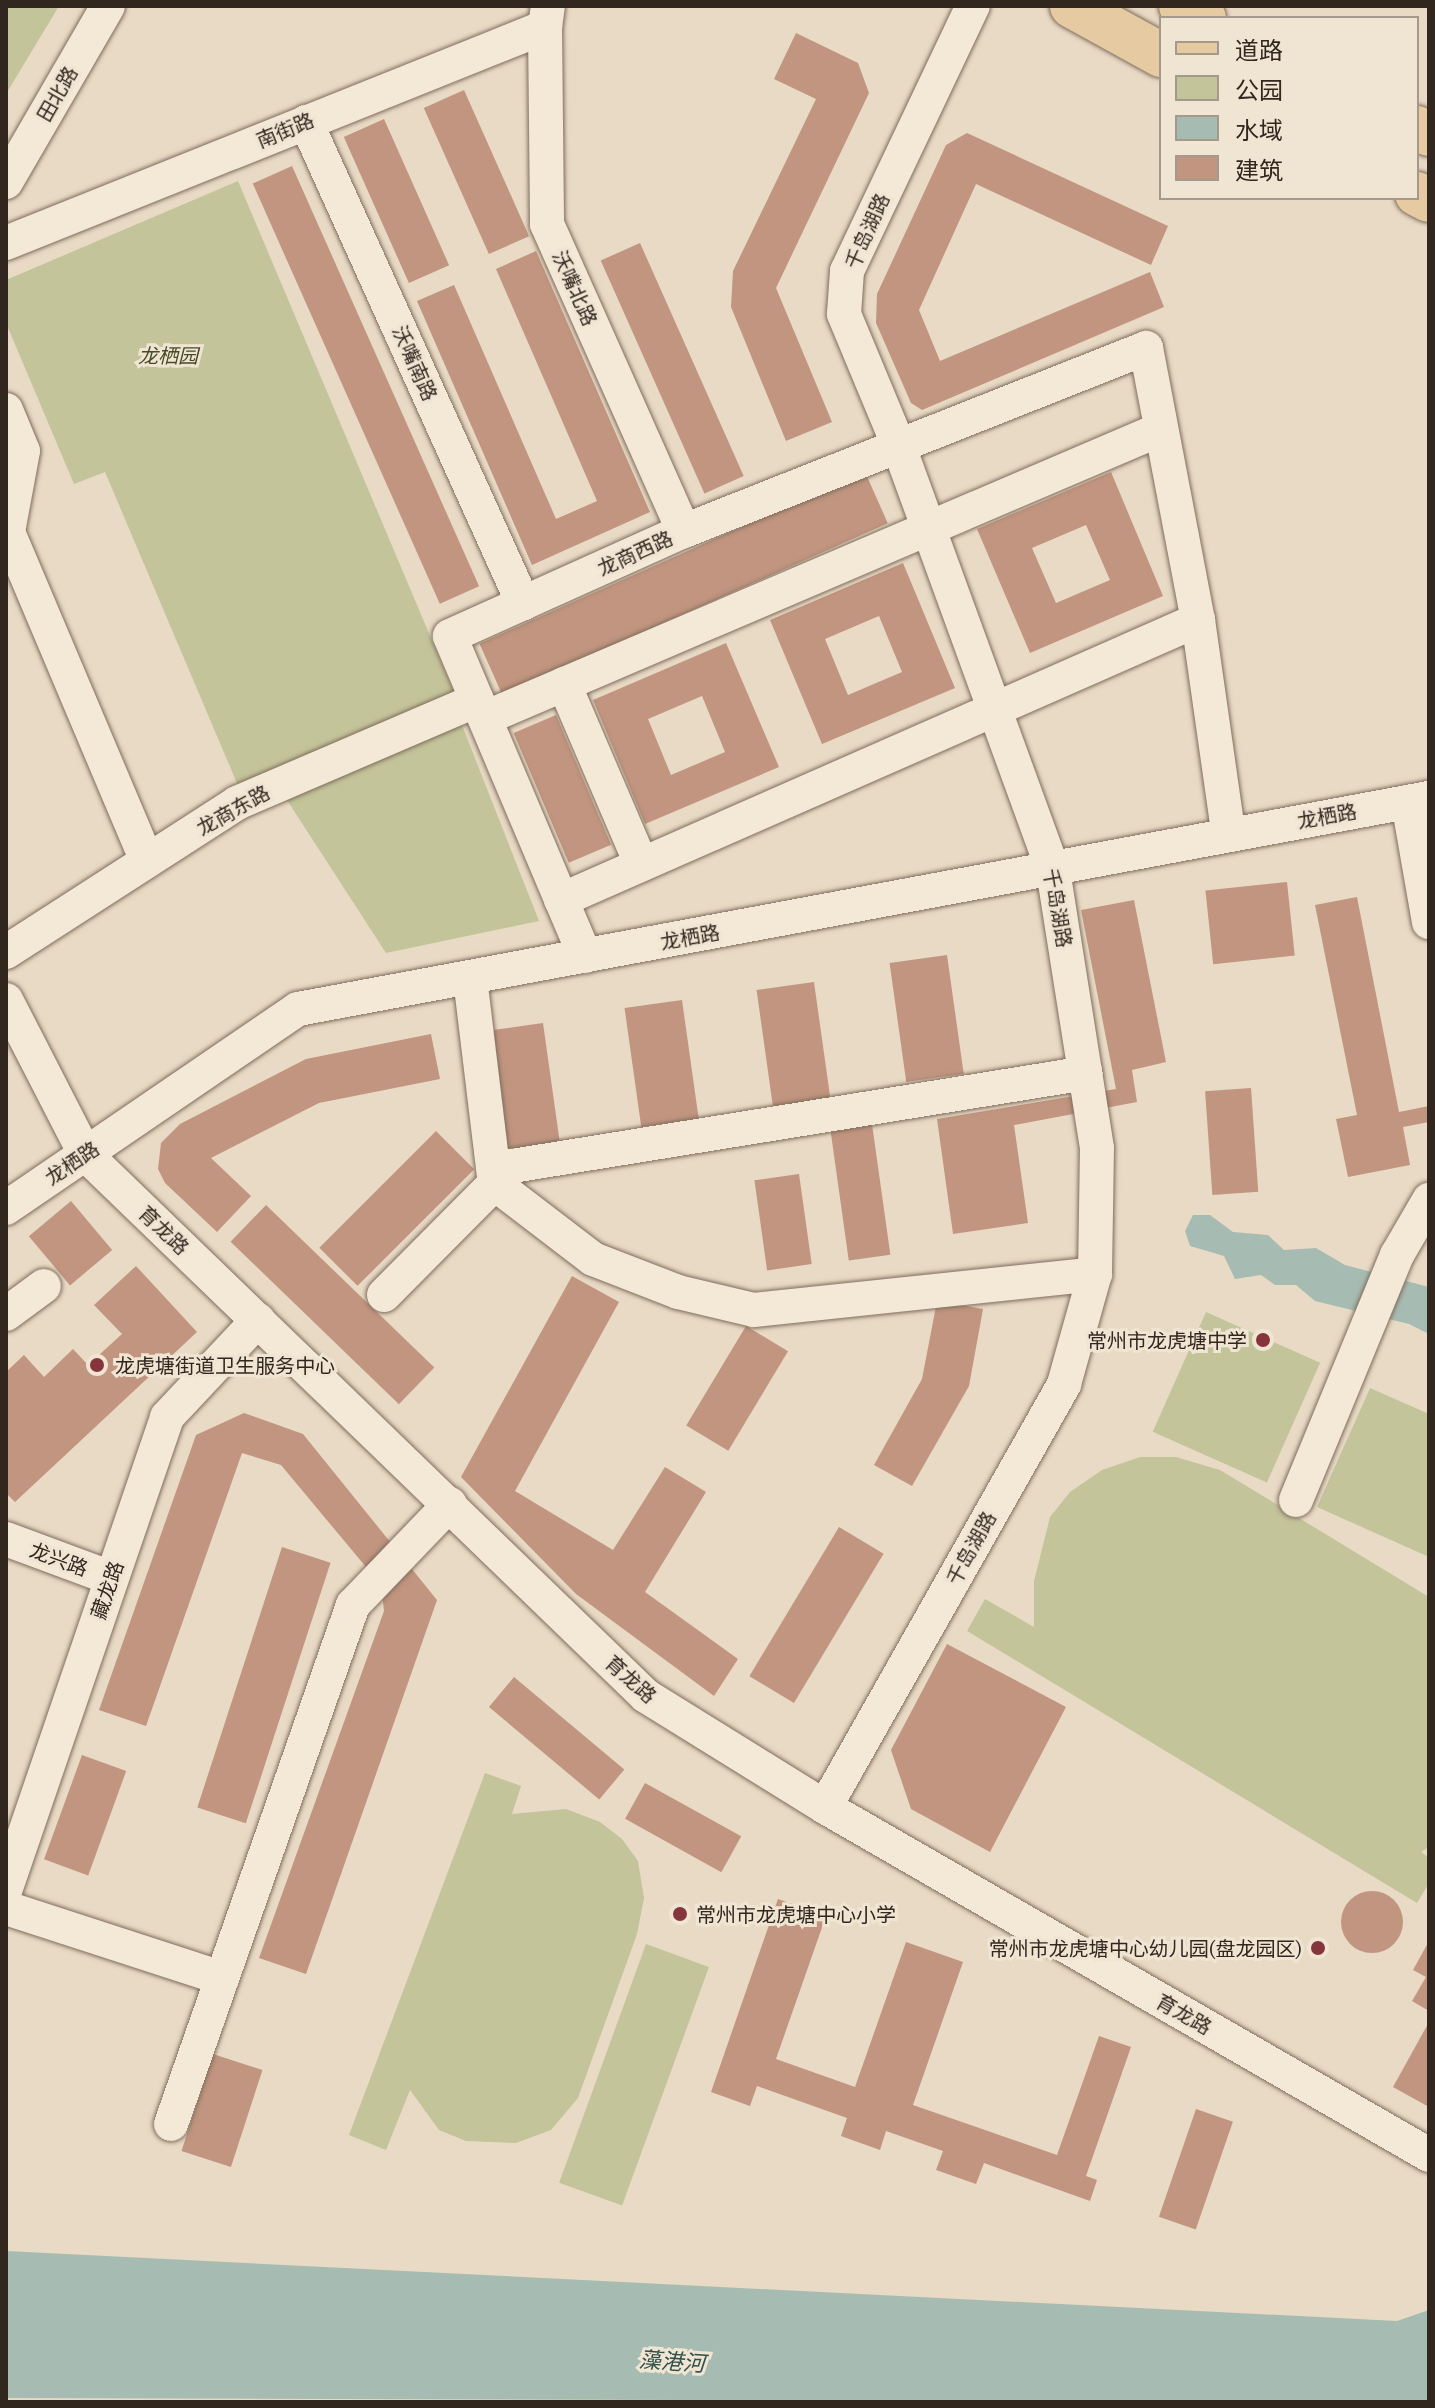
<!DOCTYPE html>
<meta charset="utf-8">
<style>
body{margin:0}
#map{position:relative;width:1435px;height:2408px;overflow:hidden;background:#e8dac5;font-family:"IBM Plex Serif","Noto Sans SC",serif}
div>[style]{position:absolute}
.green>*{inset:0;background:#c3c49a;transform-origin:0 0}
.water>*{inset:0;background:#a6bcb3}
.building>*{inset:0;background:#c1957f;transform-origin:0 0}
.round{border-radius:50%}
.roads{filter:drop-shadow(0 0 2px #806d5d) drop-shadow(0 0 2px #806d5d)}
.minor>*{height:34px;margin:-17px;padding:0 17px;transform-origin:17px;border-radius:17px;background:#f4e8d7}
.major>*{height:44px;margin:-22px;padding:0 22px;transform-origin:22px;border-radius:22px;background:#e6caa1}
.dots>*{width:22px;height:22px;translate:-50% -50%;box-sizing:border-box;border:4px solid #f0e5d3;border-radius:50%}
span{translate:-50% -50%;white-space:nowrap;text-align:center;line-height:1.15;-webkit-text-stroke:6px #f0e5d3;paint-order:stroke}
.street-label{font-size:20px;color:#32271f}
.park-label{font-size:20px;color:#464c28;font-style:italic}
.poi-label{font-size:20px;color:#32271f}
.right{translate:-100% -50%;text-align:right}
.left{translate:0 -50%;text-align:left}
.water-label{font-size:22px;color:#30504b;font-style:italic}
.frame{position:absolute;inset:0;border:8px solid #32271f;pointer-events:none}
.legend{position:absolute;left:1159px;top:16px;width:260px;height:184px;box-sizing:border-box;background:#f0e5d3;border:2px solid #a4998b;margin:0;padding:10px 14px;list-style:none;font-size:24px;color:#32271f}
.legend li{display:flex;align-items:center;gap:16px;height:40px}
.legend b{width:40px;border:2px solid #a4998b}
</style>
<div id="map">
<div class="green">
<div style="clip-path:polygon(6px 6px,59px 6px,6px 94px)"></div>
<div style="clip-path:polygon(238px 181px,455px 695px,239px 788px,105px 472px,74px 484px,6px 323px,6px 280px)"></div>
<div style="clip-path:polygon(460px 720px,539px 921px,386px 953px,285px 797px)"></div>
<div style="left:1206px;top:1312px;width:125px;height:131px;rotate:24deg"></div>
<div style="clip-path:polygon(1370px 1388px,1429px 1414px,1429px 1557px,1317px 1507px)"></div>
<div style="clip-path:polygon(1140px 1457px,1176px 1457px,1220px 1470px,1429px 1597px,1429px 1847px,1421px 1852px,1429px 1858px,1429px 1883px,1417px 1903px,967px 1631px,985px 1599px,1034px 1627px,1034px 1581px,1050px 1517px,1070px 1492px,1102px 1470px)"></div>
<div style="clip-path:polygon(485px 1773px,521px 1786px,512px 1814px,566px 1809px,600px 1822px,622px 1839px,638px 1861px,644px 1898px,637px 1934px,578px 2098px,551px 2130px,516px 2143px,466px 2141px,439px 2130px,410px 2090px,386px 2150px,349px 2135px)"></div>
<div style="left:646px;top:1944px;width:67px;height:254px;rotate:20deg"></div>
</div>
<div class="water">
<div style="clip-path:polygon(1193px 1215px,1210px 1215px,1233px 1232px,1268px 1235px,1284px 1250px,1316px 1248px,1345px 1265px,1429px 1287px,1429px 1334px,1409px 1324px,1315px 1301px,1296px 1285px,1275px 1285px,1261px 1275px,1235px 1279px,1224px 1256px,1190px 1246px,1185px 1231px)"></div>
<div style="clip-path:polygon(6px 2251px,1397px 2321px,1429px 2310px,1429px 2402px,6px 2398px)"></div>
</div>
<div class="building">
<div style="clip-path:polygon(796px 33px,858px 63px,869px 93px,776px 288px,832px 422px,786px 441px,731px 307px,733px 271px,816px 99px,774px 79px)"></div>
<div style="left:464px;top:90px;width:160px;height:44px;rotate:66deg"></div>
<div style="left:384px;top:119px;width:160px;height:44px;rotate:66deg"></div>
<div style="clip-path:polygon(967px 133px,1168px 226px,1151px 265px,976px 184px,919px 310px,940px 361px,1150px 272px,1164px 307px,922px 410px,911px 403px,876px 323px,877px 294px,946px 145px)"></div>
<div style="left:292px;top:166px;width:460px;height:43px;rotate:66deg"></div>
<div style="left:640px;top:243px;width:255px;height:43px;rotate:66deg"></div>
<div style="clip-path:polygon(536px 251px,650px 512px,532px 565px,417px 301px,454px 285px,556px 519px,597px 501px,496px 269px)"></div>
<div style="left:865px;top:472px;width:56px;height:422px;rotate:66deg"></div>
<div style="clip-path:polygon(evenodd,1111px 472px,1163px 596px,1030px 653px,977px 529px,1111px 472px,1086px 525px,1110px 580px,1056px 603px,1032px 548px,1086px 525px)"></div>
<div style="clip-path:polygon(evenodd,903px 563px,955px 688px,822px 744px,770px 620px,903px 563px,879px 616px,902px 672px,848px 695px,825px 639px,879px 616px)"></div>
<div style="clip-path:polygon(evenodd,726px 643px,779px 767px,645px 824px,593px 700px,726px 643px,702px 696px,725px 752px,671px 775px,648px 719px,702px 696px)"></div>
<div style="left:556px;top:715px;width:141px;height:46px;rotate:67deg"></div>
<div style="left:1287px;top:882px;width:74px;height:82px;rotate:84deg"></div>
<div style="clip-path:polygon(1357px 897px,1399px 1112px,1429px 1106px,1429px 1122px,1403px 1127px,1410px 1165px,1348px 1177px,1336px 1119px,1357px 1115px,1315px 905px)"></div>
<div style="clip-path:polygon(1134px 900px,1166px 1062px,1132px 1070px,1137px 1102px,1014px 1125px,1028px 1223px,953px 1234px,937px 1119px,1116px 1089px,1081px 910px)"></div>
<div style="left:947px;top:955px;width:120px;height:58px;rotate:82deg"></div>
<div style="left:814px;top:982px;width:119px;height:58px;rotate:82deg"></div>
<div style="left:682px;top:1000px;width:120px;height:58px;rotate:82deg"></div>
<div style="left:543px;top:1023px;width:120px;height:58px;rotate:82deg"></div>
<div style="clip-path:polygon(431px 1034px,440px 1079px,319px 1103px,211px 1158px,251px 1196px,217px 1232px,165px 1183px,158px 1169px,161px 1143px,180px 1124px,306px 1059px)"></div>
<div style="left:1251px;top:1088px;width:104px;height:46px;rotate:86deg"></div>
<div style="left:872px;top:1124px;width:132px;height:42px;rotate:82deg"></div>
<div style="left:436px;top:1131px;width:54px;height:165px;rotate:45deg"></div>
<div style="left:799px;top:1174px;width:91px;height:45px;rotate:82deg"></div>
<div style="left:71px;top:1201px;width:64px;height:55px;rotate:50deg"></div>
<div style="left:266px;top:1205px;width:234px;height:51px;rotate:44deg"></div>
<div style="clip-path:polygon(136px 1266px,197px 1332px,15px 1502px,6px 1493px,6px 1372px,24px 1355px,44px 1377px,73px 1349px,88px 1365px,122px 1334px,94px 1305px)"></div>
<div style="clip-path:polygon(572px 1276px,619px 1302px,515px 1491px,613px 1550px,665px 1467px,706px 1492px,645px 1592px,738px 1659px,714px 1696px,576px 1594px,461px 1477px)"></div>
<div style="clip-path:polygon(937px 1301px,983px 1309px,969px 1386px,912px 1486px,874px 1465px,922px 1379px)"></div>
<div style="left:746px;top:1326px;width:49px;height:116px;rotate:31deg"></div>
<div style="clip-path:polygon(244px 1413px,303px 1434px,437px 1600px,306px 1974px,259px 1958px,384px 1611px,381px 1585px,281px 1465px,242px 1453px,146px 1726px,99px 1710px,196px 1435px)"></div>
<div style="left:839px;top:1527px;width:52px;height:174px;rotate:31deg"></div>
<div style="left:282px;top:1547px;width:51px;height:274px;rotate:18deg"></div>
<div style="clip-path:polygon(947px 1644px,1066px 1707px,990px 1852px,911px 1809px,891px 1750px)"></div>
<div style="left:514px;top:1677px;width:144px;height:39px;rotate:40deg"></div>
<div style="left:82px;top:1755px;width:47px;height:111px;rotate:20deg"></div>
<div style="left:645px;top:1783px;width:110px;height:41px;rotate:29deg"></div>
<div class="round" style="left:1341px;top:1891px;width:62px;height:62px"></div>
<div style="clip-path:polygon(778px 1899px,826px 1916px,776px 2059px,855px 2087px,906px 1942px,963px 1962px,913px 2105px,1057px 2155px,1099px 2036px,1131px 2047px,1086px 2176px,1097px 2180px,1090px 2201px,984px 2163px,976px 2184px,936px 2170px,943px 2151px,886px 2131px,880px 2150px,841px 2136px,847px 2118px,757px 2086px,750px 2106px,711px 2092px)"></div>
<div style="clip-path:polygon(1429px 1941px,1429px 2011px,1412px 2001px,1426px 1977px,1413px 1970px)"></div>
<div style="clip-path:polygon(1429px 2022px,1429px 2107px,1393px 2087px)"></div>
<div style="left:213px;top:2054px;width:52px;height:102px;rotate:18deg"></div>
<div style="left:1196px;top:2109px;width:39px;height:114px;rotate:19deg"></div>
</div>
<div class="roads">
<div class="minor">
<div style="left:545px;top:27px;width:197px;rotate:89.4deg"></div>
<div style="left:547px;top:224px;width:336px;rotate:66deg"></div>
<div style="left:306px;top:122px;width:528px;rotate:65.72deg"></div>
<div style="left:6px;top:182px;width:203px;rotate:-59.9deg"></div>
<div style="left:6px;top:243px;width:581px;rotate:-21.84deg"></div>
<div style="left:545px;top:27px;width:21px;rotate:-82deg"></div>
<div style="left:6px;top:410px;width:44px;rotate:67.5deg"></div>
<div style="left:23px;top:451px;width:82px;rotate:100.5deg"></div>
<div style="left:8px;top:532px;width:357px;rotate:67.1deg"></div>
<div style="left:564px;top:684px;width:196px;rotate:66.8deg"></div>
<div style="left:485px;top:718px;width:735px;rotate:-23.15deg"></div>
<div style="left:1408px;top:802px;width:122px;rotate:80.1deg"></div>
<div style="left:561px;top:900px;width:696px;rotate:-23.73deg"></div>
<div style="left:6px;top:952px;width:275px;rotate:-32.8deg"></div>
<div style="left:237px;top:803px;width:261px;rotate:-23.2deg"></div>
<div style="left:585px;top:956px;width:347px;rotate:-112.9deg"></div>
<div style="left:450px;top:636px;width:256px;rotate:-24.2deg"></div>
<div style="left:684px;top:531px;width:497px;rotate:-21.6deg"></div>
<div style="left:1146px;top:348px;width:277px;rotate:79.2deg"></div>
<div style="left:1198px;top:620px;width:214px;rotate:81.9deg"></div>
<div style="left:470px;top:978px;width:208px;rotate:83.1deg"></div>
<div style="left:495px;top:1184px;width:123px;rotate:37.4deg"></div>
<div style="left:593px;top:1259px;width:91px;rotate:21.2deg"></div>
<div style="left:678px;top:1292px;width:78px;rotate:13.3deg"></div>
<div style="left:754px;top:1310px;width:343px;rotate:-6deg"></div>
<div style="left:6px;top:1000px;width:173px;rotate:62.8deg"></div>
<div style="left:85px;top:1154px;width:780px;rotate:44.01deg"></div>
<div style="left:646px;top:1696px;width:211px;rotate:31.8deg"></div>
<div style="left:825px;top:1807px;width:697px;rotate:29.95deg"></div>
<div style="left:6px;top:1208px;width:353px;rotate:-34.3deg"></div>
<div style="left:298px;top:1009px;width:1151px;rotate:-10.57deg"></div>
<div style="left:384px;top:1295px;width:182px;rotate:-45.2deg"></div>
<div style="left:512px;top:1166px;width:581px;rotate:-9.2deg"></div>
<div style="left:6px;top:1314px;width:47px;rotate:-36.4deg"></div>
<div style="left:1296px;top:1500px;width:265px;rotate:-67.6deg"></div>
<div style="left:1397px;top:1255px;width:64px;rotate:-59.8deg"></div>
<div style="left:6px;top:1539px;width:112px;rotate:20.4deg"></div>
<div style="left:825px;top:1807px;width:486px;rotate:-60.5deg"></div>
<div style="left:1064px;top:1384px;width:114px;rotate:-74.3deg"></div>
<div style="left:1095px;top:1274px;width:126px;rotate:-89.1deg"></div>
<div style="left:1097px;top:1148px;width:281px;rotate:-99deg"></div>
<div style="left:1053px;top:870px;width:453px;rotate:-110deg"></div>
<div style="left:898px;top:444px;width:141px;rotate:-112.6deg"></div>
<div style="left:844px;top:314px;width:43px;rotate:-86deg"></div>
<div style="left:847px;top:271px;width:293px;rotate:-64.6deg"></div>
<div style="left:6px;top:1888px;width:498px;rotate:-71.1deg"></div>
<div style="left:167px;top:1417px;width:133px;rotate:-46.8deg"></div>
<div style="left:6px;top:1908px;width:227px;rotate:18deg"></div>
<div style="left:171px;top:2124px;width:550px;rotate:-70.68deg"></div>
<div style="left:353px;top:1605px;width:140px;rotate:-46.2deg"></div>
</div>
<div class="major">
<div style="left:1072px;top:6px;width:102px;rotate:28.8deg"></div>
<div style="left:1181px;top:6px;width:26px;rotate:28deg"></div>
<div style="left:1417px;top:128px;width:13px;rotate:27deg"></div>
<div style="left:1417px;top:194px;width:13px;rotate:27deg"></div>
</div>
</div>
<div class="dots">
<div style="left:1263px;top:1340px;background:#87353d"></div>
<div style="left:97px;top:1365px;background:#87353d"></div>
<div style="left:680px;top:1914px;background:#87353d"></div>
<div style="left:1318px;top:1948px;background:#87353d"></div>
</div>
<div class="street-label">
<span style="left:57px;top:94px;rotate:-60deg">田北路</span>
<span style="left:285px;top:130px;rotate:-22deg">南街路</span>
<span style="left:867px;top:231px;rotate:-66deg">千岛湖路</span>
<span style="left:575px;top:288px;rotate:66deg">沃嘴北路</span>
<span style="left:415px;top:363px;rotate:66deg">沃嘴南路</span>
<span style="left:635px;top:553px;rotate:-24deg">龙商西路</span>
<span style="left:233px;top:810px;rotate:-29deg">龙商东路</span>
<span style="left:1327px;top:816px;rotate:-10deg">龙栖路</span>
<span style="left:1058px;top:908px;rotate:80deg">千岛湖路</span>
<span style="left:690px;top:937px;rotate:-10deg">龙栖路</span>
<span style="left:72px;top:1163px;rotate:-34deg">龙栖路</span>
<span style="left:164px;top:1230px;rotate:44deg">育龙路</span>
<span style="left:971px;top:1548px;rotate:-61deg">千岛湖路</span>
<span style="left:59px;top:1559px;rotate:20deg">龙兴路</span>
<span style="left:107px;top:1590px;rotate:-71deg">藏龙路</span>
<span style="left:631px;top:1679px;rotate:42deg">育龙路</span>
<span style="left:1184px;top:2014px;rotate:30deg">育龙路</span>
</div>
<div class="park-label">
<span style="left:168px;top:355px">龙栖园</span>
</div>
<div class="poi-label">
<span class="right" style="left:1247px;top:1340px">常州市龙虎塘中学</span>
<span class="left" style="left:115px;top:1365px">龙虎塘街道卫生服务中心</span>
<span class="left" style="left:696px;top:1914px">常州市龙虎塘中心小学</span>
<span class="right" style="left:1302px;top:1948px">常州市龙虎塘中心幼儿园(盘龙园区)</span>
</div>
<div class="water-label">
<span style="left:672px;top:2361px;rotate:4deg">藻港河</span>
</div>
<div class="frame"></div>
<ul class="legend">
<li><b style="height:10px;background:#e6caa1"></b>道路</li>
<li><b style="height:22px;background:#c3c49a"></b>公园</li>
<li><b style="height:22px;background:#a6bcb3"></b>水域</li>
<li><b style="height:22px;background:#c1957f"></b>建筑</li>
</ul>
</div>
